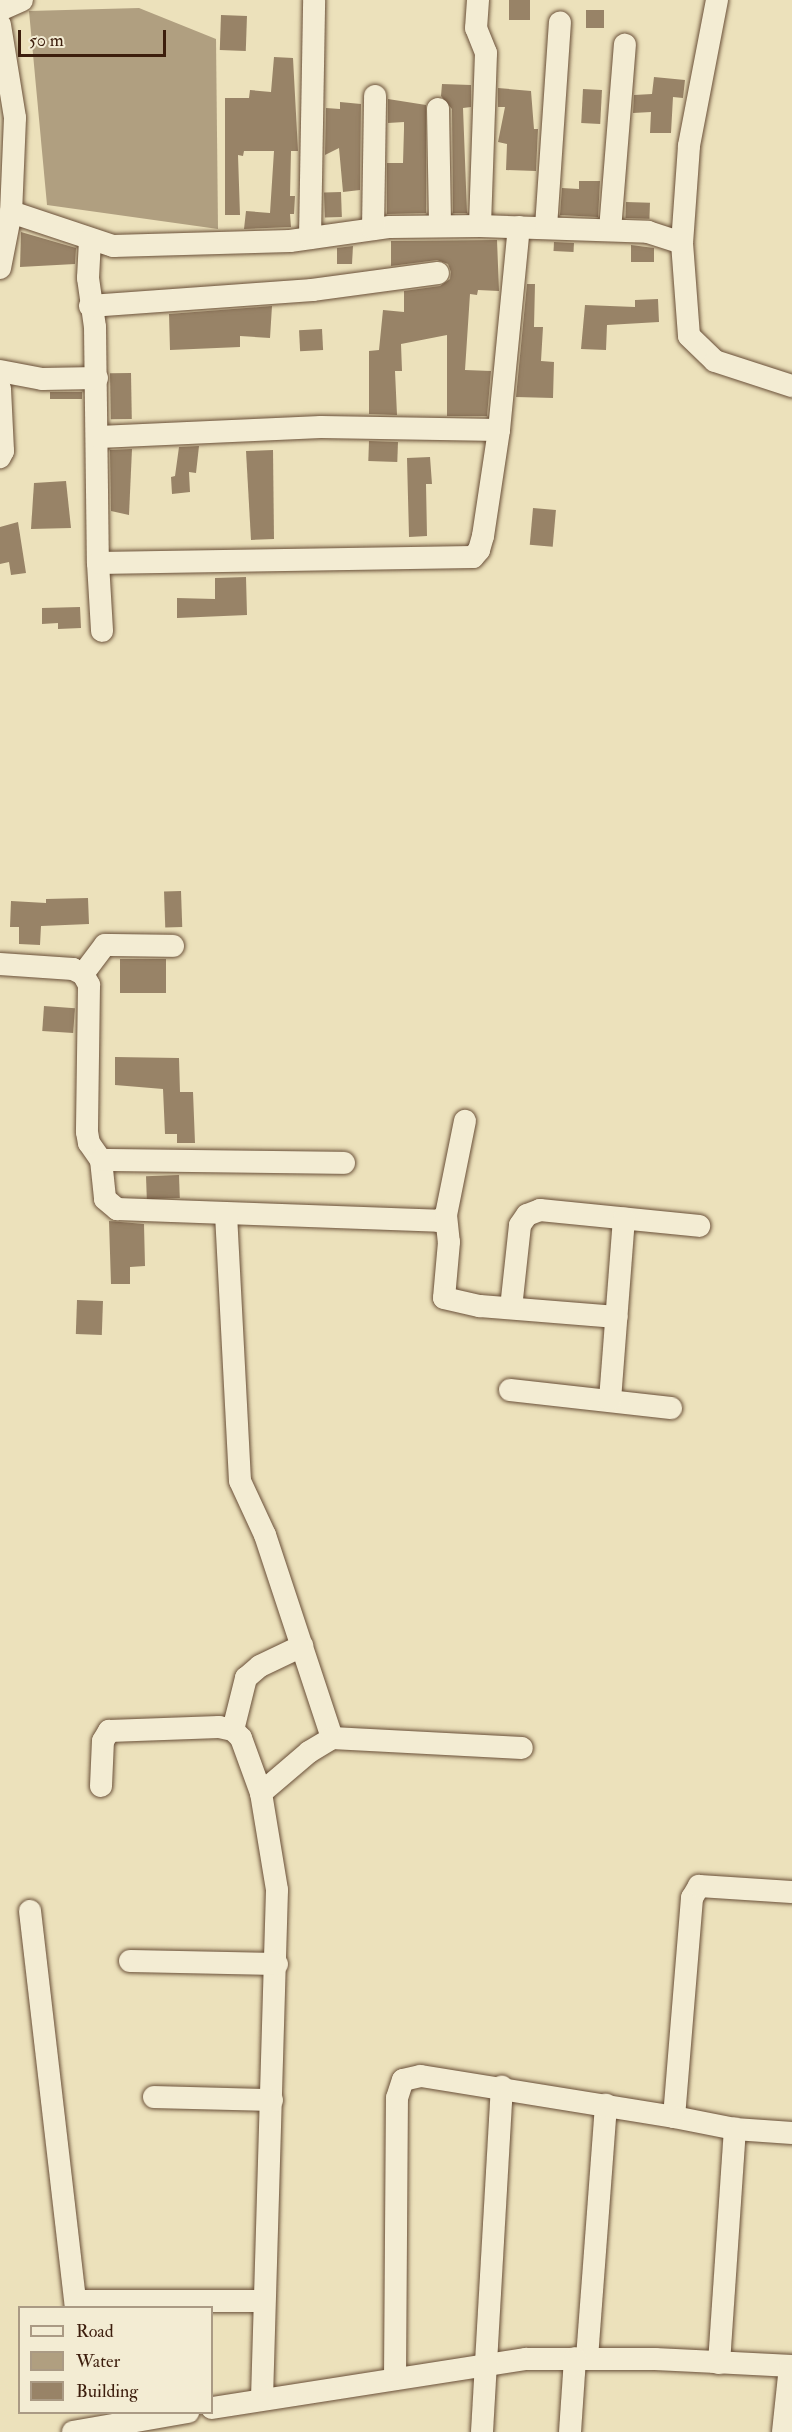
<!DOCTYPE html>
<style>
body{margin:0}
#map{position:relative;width:792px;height:2432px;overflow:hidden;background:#ece1bb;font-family:"IM FELL Double Pica",serif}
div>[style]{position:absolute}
.water>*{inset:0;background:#b09f80}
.building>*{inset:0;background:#988367;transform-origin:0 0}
.roads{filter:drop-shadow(0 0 2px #694f38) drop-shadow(0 0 2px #694f38)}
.minor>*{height:22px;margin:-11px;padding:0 11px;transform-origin:11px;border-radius:11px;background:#f3ecd3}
span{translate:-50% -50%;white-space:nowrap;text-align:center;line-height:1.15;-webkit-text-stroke:4.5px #f3ecd3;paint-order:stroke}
.legend{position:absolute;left:18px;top:2306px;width:195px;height:108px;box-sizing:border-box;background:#f3ecd3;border:2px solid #aa9a84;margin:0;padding:8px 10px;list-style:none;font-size:18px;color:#3d1e0d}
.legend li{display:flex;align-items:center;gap:12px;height:30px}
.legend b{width:30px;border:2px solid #aa9a84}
.scale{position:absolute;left:18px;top:30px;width:148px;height:27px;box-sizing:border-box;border:3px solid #3d1e0d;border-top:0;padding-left:8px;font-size:18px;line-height:21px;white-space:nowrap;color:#3d1e0d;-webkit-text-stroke:4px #f3ecd3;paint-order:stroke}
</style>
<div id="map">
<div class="water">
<div style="clip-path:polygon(139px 8px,216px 39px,218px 229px,47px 205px,29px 11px)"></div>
</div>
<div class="building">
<div style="left:509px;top:0;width:21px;height:20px"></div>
<div style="left:604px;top:10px;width:18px;height:18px;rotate:90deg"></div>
<div style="left:221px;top:15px;width:26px;height:35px;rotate:2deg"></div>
<div style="clip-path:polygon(274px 57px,293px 58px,298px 151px,291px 151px,290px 196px,295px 196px,294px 214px,290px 214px,291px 227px,244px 229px,246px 211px,270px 213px,274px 151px,244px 151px,243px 156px,238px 155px,240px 215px,225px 215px,225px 98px,249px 98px,250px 90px,271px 92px)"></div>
<div style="clip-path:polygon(654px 77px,685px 80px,683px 98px,673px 97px,671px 133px,650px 133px,651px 112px,633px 113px,634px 95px,652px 94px)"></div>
<div style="clip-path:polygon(442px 84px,471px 85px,471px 107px,463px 108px,467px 213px,453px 213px,452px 109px,441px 96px)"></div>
<div style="clip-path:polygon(498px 88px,531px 91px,534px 129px,538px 129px,536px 171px,506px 170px,507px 144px,498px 142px,505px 107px,498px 107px)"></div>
<div style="left:583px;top:89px;width:19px;height:34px;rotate:3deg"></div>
<div style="clip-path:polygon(388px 99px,426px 105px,426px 213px,387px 214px,387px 163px,403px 163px,404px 129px,404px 122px,388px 123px)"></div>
<div style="clip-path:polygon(340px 102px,361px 104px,360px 190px,343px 192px,339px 148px,325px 155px,326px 108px,340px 109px)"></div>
<div style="clip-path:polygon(579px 181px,600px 181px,598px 217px,560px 215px,562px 188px,579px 189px)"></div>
<div style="left:341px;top:192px;width:25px;height:17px;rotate:88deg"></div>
<div style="left:626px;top:202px;width:24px;height:16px;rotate:2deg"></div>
<div style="clip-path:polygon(21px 232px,76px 248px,75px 264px,20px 267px)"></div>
<div style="clip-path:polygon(497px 240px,499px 291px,478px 290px,477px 295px,470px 294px,465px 370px,491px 371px,487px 416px,447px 416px,447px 335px,401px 344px,402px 371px,395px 371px,397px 415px,369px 414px,369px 351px,379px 350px,383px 310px,404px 312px,404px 291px,440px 286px,450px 279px,451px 272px,448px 264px,437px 260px,391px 266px,391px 241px)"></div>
<div style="left:554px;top:242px;width:20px;height:9px;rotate:3deg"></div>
<div style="clip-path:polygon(631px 245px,654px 248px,654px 262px,631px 262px)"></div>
<div style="clip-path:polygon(353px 246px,352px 264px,337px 264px,337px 248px)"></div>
<div style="clip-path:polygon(527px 284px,535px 284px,534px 327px,543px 327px,541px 361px,554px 362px,553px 398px,516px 397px)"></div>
<div style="clip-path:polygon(658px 299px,659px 322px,607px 325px,606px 350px,581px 349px,585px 305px,635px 307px,635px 300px)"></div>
<div style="clip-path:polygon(272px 306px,270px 338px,240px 336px,240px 347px,170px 350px,169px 314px)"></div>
<div style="left:322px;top:329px;width:21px;height:23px;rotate:87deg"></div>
<div style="left:131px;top:373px;width:46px;height:21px;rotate:89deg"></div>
<div style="left:50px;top:392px;width:32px;height:7px"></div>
<div style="left:369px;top:441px;width:29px;height:20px;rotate:2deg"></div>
<div style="clip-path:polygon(199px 446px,196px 473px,189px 472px,190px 492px,172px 494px,171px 477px,175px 476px,179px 447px)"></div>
<div style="clip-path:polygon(132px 449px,129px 515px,111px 511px,110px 450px)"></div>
<div style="clip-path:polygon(273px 450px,274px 539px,251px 540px,246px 451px)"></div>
<div style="clip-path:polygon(430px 457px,432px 484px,426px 484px,427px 536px,409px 537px,407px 458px)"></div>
<div style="clip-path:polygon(66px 481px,71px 528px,31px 529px,34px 483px)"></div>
<div style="left:533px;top:508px;width:23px;height:37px;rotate:5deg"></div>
<div style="clip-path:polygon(18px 522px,26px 573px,11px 575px,9px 562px,0 564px,0 527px)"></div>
<div style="clip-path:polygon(246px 577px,247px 615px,177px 618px,177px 598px,215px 599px,215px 578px)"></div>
<div style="clip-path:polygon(80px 607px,81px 628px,58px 629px,58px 623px,42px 624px,42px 608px)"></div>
<div style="left:181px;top:891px;width:36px;height:17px;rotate:88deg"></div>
<div style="clip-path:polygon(88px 898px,89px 924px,41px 926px,40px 945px,19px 944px,19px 927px,10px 927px,11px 901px,46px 903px,46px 899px)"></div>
<div style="left:120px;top:959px;width:46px;height:34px"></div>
<div style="left:44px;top:1006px;width:31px;height:25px;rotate:4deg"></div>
<div style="clip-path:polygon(115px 1057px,179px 1058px,180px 1092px,193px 1092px,195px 1143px,177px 1143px,177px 1134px,165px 1134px,163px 1089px,115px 1085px)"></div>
<div style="left:179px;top:1175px;width:23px;height:33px;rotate:88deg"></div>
<div style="clip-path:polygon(109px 1221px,144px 1224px,145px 1266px,130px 1267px,130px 1284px,111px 1284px)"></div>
<div style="left:77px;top:1300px;width:26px;height:34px;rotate:2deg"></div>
</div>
<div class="roads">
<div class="minor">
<div style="left:478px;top:0;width:28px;rotate:94deg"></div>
<div style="left:476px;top:28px;width:27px;rotate:68deg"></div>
<div style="left:486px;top:53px;width:173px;rotate:92deg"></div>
<div style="left:717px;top:0;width:149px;rotate:100.9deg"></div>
<div style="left:689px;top:146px;width:97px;rotate:94.1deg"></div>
<div style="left:682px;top:243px;width:93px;rotate:85.7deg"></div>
<div style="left:689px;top:336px;width:36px;rotate:44deg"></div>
<div style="left:715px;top:361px;width:81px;rotate:18deg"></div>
<div style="left:0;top:10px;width:24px;rotate:-24deg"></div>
<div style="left:0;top:25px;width:94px;rotate:80.8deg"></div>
<div style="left:15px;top:118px;width:94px;rotate:92.4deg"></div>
<div style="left:11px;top:212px;width:57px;rotate:101.1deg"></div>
<div style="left:438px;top:109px;width:117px;rotate:89deg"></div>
<div style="left:11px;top:212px;width:108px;rotate:18.4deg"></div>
<div style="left:113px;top:246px;width:177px;rotate:-1.6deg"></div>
<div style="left:290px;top:241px;width:101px;rotate:-8deg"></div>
<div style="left:390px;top:227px;width:90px;rotate:-0.6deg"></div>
<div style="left:480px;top:226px;width:168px;rotate:2deg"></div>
<div style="left:648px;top:232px;width:36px;rotate:18deg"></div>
<div style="left:546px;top:227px;width:205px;rotate:-86.1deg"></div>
<div style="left:373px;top:229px;width:133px;rotate:-89.1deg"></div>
<div style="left:610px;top:230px;width:186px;rotate:-85.4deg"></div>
<div style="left:310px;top:238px;width:238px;rotate:-89deg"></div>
<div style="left:90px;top:240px;width:38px;rotate:93deg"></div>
<div style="left:88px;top:278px;width:49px;rotate:81.9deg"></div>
<div style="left:95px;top:327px;width:236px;rotate:89.3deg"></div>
<div style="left:98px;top:563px;width:68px;rotate:86.6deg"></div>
<div style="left:90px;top:306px;width:223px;rotate:-4.1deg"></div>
<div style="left:312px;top:290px;width:127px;rotate:-7.7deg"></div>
<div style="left:0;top:371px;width:43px;rotate:10.8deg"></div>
<div style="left:42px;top:379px;width:55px;rotate:-1deg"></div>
<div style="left:0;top:389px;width:62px;rotate:87.2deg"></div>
<div style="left:3px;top:451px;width:7px;rotate:117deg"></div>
<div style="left:99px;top:437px;width:222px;rotate:-2.6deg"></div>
<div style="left:321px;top:427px;width:178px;rotate:1deg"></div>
<div style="left:98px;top:563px;width:375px;rotate:-0.9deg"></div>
<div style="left:473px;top:557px;width:9px;rotate:-49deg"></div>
<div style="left:479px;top:550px;width:15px;rotate:-74deg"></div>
<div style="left:483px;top:536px;width:107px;rotate:-81.4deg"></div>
<div style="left:499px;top:430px;width:204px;rotate:-84.4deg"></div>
<div style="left:0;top:964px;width:73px;rotate:3.9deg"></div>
<div style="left:73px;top:969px;width:11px;rotate:27deg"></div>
<div style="left:83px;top:974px;width:13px;rotate:61deg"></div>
<div style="left:89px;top:985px;width:147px;rotate:90.8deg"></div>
<div style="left:87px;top:1132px;width:11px;rotate:80deg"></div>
<div style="left:89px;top:1143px;width:21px;rotate:55deg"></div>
<div style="left:101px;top:1160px;width:39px;rotate:84deg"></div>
<div style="left:105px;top:1199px;width:16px;rotate:40deg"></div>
<div style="left:117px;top:1209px;width:322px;rotate:2.1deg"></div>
<div style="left:439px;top:1221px;width:9px;rotate:-41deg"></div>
<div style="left:446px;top:1215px;width:96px;rotate:-78.6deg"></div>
<div style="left:83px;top:974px;width:36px;rotate:-53deg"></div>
<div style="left:105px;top:945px;width:68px;rotate:0.8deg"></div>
<div style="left:101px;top:1160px;width:243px;rotate:0.7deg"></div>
<div style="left:226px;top:1214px;width:267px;rotate:87deg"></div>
<div style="left:240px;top:1481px;width:60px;rotate:65.2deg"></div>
<div style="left:265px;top:1535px;width:214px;rotate:71.7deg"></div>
<div style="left:446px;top:1215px;width:27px;rotate:84deg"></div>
<div style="left:449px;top:1242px;width:56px;rotate:95.1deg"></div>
<div style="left:444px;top:1298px;width:37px;rotate:13deg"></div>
<div style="left:480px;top:1306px;width:137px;rotate:4.6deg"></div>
<div style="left:511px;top:1308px;width:83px;rotate:-83.8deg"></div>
<div style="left:520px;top:1225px;width:12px;rotate:-55deg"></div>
<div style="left:527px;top:1215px;width:14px;rotate:-21deg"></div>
<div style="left:540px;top:1210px;width:160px;rotate:5.7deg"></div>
<div style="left:510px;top:1390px;width:162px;rotate:6.4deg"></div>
<div style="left:610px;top:1400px;width:182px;rotate:-85.6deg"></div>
<div style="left:233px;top:1730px;width:54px;rotate:-76deg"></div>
<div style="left:246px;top:1678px;width:18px;rotate:-41deg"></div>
<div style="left:260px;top:1666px;width:47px;rotate:-25.5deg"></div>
<div style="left:101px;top:1786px;width:45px;rotate:-87.5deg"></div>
<div style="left:103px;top:1741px;width:12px;rotate:-59deg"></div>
<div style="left:109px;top:1731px;width:110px;rotate:-2.1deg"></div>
<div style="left:219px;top:1727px;width:14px;rotate:12deg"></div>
<div style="left:233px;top:1730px;width:11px;rotate:45deg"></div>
<div style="left:241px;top:1738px;width:59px;rotate:70deg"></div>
<div style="left:261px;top:1793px;width:98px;rotate:80.6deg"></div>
<div style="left:277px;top:1890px;width:509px;rotate:91.69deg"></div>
<div style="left:261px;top:1793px;width:63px;rotate:-40.5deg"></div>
<div style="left:309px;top:1752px;width:27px;rotate:-31deg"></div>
<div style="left:332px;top:1738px;width:190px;rotate:3deg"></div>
<div style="left:30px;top:1911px;width:400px;rotate:83.4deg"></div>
<div style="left:130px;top:1961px;width:147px;rotate:1.2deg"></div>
<div style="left:154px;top:2097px;width:118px;rotate:1.5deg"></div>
<div style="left:735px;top:2129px;width:57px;rotate:4deg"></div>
<div style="left:76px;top:2301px;width:187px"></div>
<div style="left:587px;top:2358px;width:254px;rotate:-85.7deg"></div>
<div style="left:719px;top:2363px;width:235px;rotate:-86.1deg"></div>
<div style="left:735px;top:2129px;width:62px;rotate:-168.9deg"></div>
<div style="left:674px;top:2117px;width:220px;rotate:-85.3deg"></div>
<div style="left:692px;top:1898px;width:14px;rotate:-60deg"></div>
<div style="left:699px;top:1886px;width:93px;rotate:3.7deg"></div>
<div style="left:395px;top:2379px;width:281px;rotate:-89.6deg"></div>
<div style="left:397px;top:2098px;width:19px;rotate:-72deg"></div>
<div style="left:403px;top:2080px;width:18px;rotate:-13deg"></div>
<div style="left:421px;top:2076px;width:256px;rotate:9.2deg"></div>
<div style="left:212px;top:2408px;width:318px;rotate:-8.9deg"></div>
<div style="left:526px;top:2359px;width:129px"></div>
<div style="left:655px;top:2359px;width:137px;rotate:2.9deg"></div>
<div style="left:73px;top:2432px;width:117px;rotate:-9.9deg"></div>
<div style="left:482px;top:2432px;width:346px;rotate:-86.7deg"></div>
<div style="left:570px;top:2432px;width:74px;rotate:-86.1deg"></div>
<div style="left:783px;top:2432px;width:66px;rotate:-83.9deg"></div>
</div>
</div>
<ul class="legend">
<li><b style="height:8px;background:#f3ecd3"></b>Road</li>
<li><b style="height:16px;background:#b09f80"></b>Water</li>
<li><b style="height:16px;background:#988367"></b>Building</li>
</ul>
<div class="scale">50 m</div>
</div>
